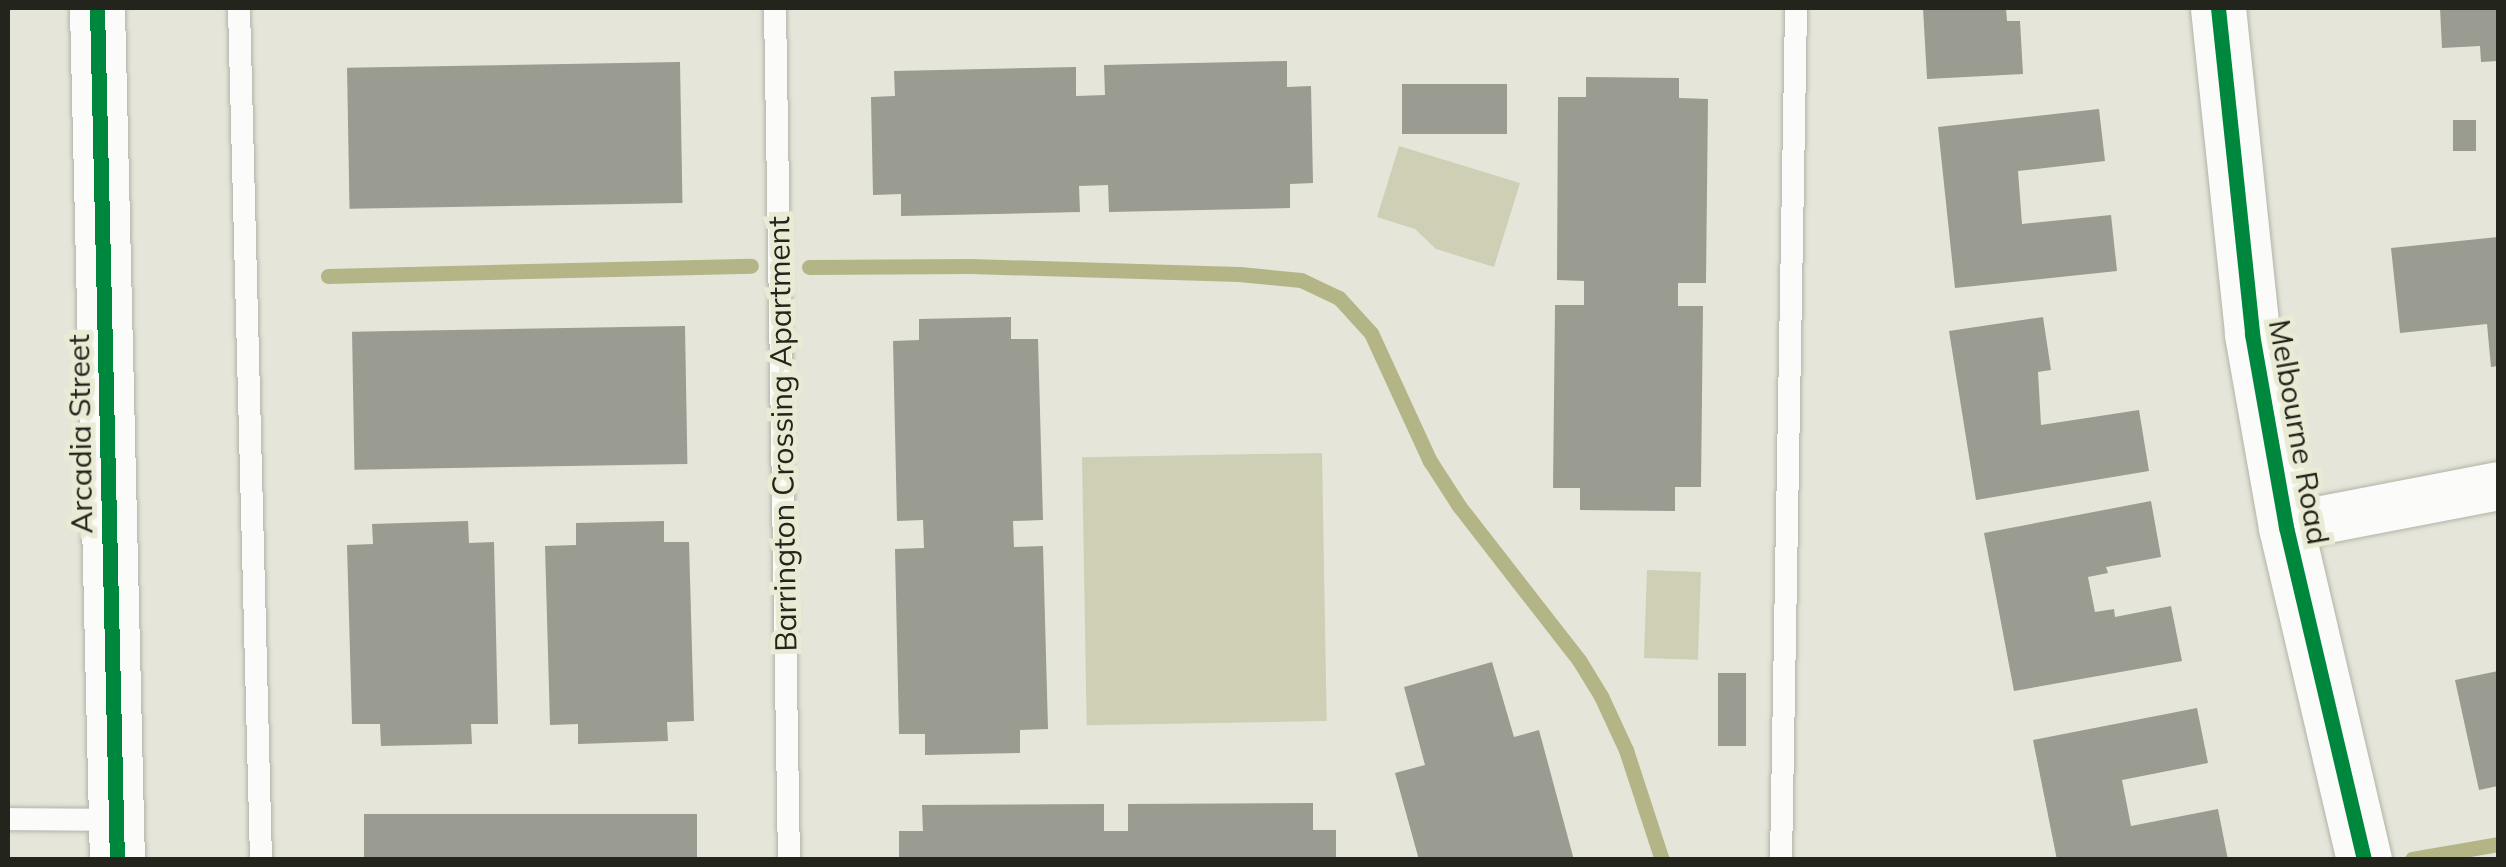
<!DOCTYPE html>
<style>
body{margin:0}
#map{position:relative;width:2506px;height:867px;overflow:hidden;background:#e5e6d9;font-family:Mulish,sans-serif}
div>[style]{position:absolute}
.green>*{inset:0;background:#cecfb5;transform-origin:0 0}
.stream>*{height:15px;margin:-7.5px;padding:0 7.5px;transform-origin:7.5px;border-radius:7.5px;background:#b3b586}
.building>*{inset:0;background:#9a9b91;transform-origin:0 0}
.roads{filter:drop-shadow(0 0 2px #b2b2a9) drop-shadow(0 0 2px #b2b2a9)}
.service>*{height:22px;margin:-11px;padding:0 11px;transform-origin:11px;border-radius:11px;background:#fbfbf9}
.minor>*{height:48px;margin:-24px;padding:0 24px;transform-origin:24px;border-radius:24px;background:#fbfbf9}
.tertiary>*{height:55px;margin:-27.5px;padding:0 27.5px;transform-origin:27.5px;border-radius:27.5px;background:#fbfbf9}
.cycleway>*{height:15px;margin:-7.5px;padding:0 7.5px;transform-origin:7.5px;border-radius:7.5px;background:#00873e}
span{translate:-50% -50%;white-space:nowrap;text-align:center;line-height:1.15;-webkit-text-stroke:10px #eaebd4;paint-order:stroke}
.street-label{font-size:30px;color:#23241b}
.frame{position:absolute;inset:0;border:10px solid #23241b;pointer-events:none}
</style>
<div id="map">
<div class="green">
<div style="clip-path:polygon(1399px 146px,1520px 183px,1494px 267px,1436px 249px,1415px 229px,1377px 217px)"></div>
<div style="left:1322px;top:453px;width:268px;height:240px;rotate:89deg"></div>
<div style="left:1647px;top:570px;width:54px;height:88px;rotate:2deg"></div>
</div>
<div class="stream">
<div style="left:809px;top:267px;width:161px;rotate:-0.4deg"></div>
<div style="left:970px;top:266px;width:269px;rotate:1.7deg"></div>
<div style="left:1239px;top:274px;width:62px;rotate:5.5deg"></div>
<div style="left:1301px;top:280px;width:42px;rotate:25.3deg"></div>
<div style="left:1339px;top:298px;width:47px;rotate:47.6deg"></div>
<div style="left:1371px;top:333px;width:141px;rotate:65.3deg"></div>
<div style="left:1430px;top:461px;width:54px;rotate:57.2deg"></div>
<div style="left:1459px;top:506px;width:195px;rotate:52.1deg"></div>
<div style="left:1579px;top:660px;width:42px;rotate:58.6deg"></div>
<div style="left:1601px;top:696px;width:60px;rotate:65.2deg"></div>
<div style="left:1626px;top:750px;width:116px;rotate:71.9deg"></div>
<div style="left:328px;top:276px;width:423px;rotate:-1.4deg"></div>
<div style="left:2412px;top:859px;width:87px;rotate:-9.9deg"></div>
</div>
<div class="building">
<div style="clip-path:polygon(1923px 8px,2006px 8px,2007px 21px,2020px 21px,2023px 74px,1927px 79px)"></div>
<div style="clip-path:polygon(2440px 8px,2498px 8px,2498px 61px,2481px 62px,2480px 46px,2442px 48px)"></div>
<div style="clip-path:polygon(1287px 61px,1287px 87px,1311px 86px,1313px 183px,1290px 184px,1290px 208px,1109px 212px,1108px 185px,1079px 186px,1080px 212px,901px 216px,901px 194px,873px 195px,871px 97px,895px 96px,894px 71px,1076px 67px,1076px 96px,1105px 95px,1104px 65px)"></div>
<div style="left:680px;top:62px;width:141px;height:333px;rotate:89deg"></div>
<div style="clip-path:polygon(1586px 77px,1679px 78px,1679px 98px,1708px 99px,1706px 283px,1678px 283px,1678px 306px,1703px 306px,1701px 487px,1675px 487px,1675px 511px,1580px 510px,1580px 488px,1553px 488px,1555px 305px,1584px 305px,1584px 281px,1557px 280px,1558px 97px,1586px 97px)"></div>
<div style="left:1402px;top:84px;width:105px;height:50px"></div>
<div style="clip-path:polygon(2099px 109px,2105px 161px,2018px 171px,2022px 224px,2111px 215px,2117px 271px,1955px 288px,1938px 127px)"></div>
<div style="left:2476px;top:120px;width:31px;height:23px;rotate:90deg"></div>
<div style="clip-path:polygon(2498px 237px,2498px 366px,2491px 367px,2487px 324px,2400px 333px,2391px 248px)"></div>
<div style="clip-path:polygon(1011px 317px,1011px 339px,1038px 339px,1043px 520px,1013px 521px,1014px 547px,1043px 546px,1048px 729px,1020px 730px,1020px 753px,925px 755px,925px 734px,899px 734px,895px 549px,924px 548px,923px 520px,897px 521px,893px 341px,919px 340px,919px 319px)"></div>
<div style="clip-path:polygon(2043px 317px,2051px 370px,2038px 372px,2041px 425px,2139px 410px,2149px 471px,1976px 500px,1949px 331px)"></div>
<div style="left:685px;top:326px;width:138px;height:333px;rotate:89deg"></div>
<div style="clip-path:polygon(2151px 501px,2161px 557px,2106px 567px,2108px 573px,2088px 577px,2095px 612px,2114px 609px,2115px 617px,2171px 606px,2182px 661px,2014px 691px,1984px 533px)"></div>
<div style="clip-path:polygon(468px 521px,469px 543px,494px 542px,498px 724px,471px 724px,472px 744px,381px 746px,380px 724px,352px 724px,347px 545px,373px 544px,372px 524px)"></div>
<div style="clip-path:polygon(664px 521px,664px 542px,689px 542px,694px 721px,667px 722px,668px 741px,578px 744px,578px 724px,550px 725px,545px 546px,576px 545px,576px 523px)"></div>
<div style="clip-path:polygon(1492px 662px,1514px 737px,1539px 730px,1574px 860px,1419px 860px,1395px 773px,1425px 765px,1404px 687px)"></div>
<div style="clip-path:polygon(2498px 671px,2498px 786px,2479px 790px,2455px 680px)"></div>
<div style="left:1718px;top:673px;width:28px;height:73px"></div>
<div style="clip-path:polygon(2197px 708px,2208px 763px,2122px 780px,2131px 826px,2218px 809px,2228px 860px,2057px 860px,2033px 740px)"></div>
<div style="clip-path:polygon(1313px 803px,1313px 830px,1336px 830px,1336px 860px,899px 860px,899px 831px,923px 831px,922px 805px,1104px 804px,1104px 831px,1128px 831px,1128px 804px)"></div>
<div style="left:697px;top:814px;width:46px;height:333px;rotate:90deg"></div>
</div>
<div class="roads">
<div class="service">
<div style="left:239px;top:8px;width:852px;rotate:88.52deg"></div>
<div style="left:775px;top:8px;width:852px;rotate:89.06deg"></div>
<div style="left:8px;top:819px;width:109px;rotate:0.5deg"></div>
<div style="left:1781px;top:860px;width:852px;rotate:-88.99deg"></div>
</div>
<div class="minor">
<div style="left:2286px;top:527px;width:216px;rotate:-10.9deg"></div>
</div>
<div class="tertiary">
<div style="left:97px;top:8px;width:852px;rotate:88.66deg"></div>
<div style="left:2218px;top:8px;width:328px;rotate:84deg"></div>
<div style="left:2252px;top:334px;width:196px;rotate:80deg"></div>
<div style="left:2286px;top:527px;width:342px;rotate:76.8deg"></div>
</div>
</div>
<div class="cycleway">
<div style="left:97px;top:8px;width:852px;rotate:88.66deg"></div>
<div style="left:2218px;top:8px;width:328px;rotate:84deg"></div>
<div style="left:2252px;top:334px;width:196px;rotate:80deg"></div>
<div style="left:2286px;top:527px;width:342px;rotate:76.8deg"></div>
</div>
<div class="street-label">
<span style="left:2299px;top:432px;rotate:80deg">Melbourne Road</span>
<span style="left:80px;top:434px;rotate:-91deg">Arcadia Street</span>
<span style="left:782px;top:434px;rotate:-91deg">Barrington Crossing Apartment</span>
</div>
<div class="frame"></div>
</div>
